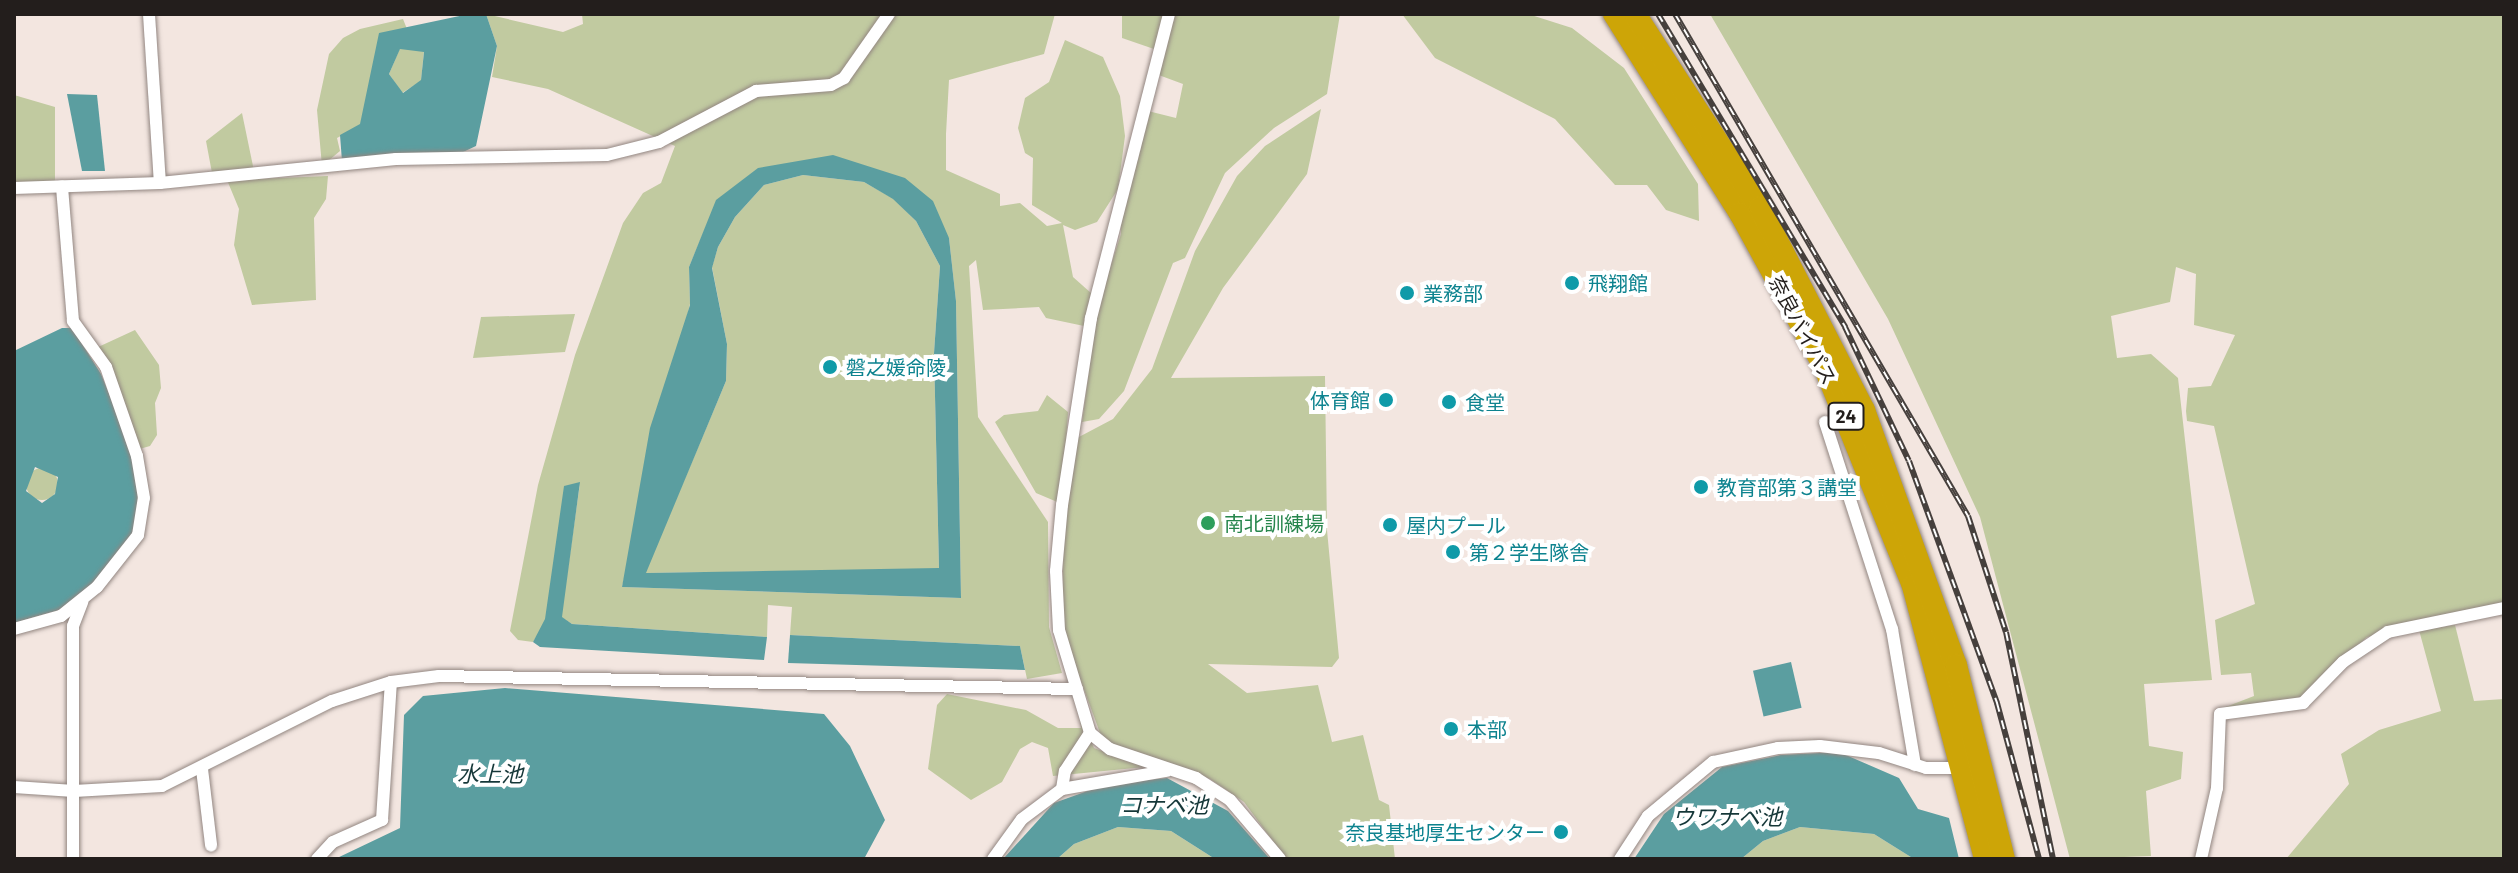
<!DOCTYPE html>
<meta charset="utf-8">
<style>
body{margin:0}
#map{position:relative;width:2518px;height:873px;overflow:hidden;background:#f3e6e0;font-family:Barlow,"Noto Sans JP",sans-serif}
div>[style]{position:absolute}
.green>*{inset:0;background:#c1caa0}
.round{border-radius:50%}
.water>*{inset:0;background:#5b9ea0;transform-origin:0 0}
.roads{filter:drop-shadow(0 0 2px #928681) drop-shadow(0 0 2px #928681)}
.street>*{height:12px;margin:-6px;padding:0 6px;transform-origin:6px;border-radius:6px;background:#fff}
.highway>*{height:22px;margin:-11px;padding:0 11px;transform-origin:11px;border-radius:11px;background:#cda507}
.rail>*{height:6px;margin-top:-3px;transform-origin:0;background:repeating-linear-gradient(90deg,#fff 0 9px,#46403d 0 18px);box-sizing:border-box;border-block:2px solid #46403d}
.dots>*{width:22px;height:22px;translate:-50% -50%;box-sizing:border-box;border:4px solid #fff;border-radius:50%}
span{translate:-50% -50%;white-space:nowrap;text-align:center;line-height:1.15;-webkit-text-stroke:8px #fff;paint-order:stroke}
.shield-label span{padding:2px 6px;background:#fff;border:2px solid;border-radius:6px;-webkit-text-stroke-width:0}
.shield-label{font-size:18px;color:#231e1c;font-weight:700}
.culture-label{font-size:20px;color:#0d838f}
.left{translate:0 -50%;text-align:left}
.right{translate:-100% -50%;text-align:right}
.street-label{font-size:20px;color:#231e1c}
.leisure-label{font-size:20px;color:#27864d}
.water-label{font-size:22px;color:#153738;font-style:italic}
.frame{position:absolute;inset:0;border:16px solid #231e1c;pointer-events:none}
</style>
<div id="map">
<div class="green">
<div style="clip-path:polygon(evenodd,486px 14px,563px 32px,583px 24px,582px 14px,1055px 14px,1044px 54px,949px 80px,946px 134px,946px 170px,1000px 194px,1000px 206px,1020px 203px,1047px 226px,1062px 223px,1032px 205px,1033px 158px,1025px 153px,1018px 128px,1025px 98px,1049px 82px,1065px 40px,1103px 57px,1120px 96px,1125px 136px,1118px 189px,1097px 222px,1075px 230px,1063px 225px,1073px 277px,1091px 293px,1084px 326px,1046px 318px,1039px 307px,983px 310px,976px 260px,969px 266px,978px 417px,1048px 522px,1049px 627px,1062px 673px,1027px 679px,1020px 646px,790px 635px,792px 607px,768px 605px,767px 637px,572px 624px,561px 617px,580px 483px,545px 623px,533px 642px,518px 640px,510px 631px,538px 485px,575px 355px,623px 223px,643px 193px,661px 183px,675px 146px,548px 89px,492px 77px,497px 46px,486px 14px,833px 156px,949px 238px,956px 301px,961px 598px,622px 587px,690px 304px,689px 267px,717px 200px,833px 156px)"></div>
<div style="clip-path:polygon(1122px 14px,1164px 14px,1154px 49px,1122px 38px)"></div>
<div style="clip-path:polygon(1171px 14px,1340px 14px,1327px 94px,1274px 128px,1225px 173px,1185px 258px,1173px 263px,1124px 391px,1099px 419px,1082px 422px,1098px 305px,1121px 234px,1120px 209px,1148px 111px,1176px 118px,1183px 84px,1156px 74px)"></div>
<div style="clip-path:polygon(1402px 14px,1528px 14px,1572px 28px,1624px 68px,1698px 184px,1699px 221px,1666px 210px,1647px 185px,1615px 185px,1555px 119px,1435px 58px)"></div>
<div style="clip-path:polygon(1710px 14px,2504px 14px,2504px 606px,2367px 637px,2298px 701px,2223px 708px,2254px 696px,2251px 673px,2221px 675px,2215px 620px,2255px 604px,2214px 426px,2187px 421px,2186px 411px,2188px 388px,2211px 386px,2235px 335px,2194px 325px,2196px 274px,2176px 267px,2170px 302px,2111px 316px,2117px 358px,2151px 354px,2178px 378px,2212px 680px,2144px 684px,2149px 746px,2183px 752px,2181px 779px,2146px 791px,2151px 856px,2070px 859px,1980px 517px,1888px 319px)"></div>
<div style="clip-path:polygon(403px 19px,407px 29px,363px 124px,337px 138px,340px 151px,322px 166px,317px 110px,329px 54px,343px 38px,360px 29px)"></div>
<div style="clip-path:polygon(400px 48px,424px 51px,421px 81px,402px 93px,389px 74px)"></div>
<div style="clip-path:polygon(14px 95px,55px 107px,55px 181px,14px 183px)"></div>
<div style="clip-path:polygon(1321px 109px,1307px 174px,1223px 288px,1171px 378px,1325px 376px,1327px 530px,1339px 658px,1332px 667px,1208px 664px,1247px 693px,1318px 685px,1332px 742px,1363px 735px,1379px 800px,1389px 805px,1395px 859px,1286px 859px,1244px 802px,1210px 779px,1103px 741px,1062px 630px,1064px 515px,1077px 438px,1113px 419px,1152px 369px,1195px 251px,1237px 176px,1265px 146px)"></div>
<div style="clip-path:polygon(242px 113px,254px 171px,212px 173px,206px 141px)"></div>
<div style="clip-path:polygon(803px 175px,864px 182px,894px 199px,916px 221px,940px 266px,934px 353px,939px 569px,645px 573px,726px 381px,727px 344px,712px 267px,718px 247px,735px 217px,764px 185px)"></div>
<div style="clip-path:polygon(328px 176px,326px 199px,314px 218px,316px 300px,252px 305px,234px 245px,239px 209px,227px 180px)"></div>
<div style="clip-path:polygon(575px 314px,565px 352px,473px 358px,481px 317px)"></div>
<div style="clip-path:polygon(135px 330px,159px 365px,161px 388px,155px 403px,157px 435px,150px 446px,136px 450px,96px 348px)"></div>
<div style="clip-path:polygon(1047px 395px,1068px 412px,1062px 504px,1036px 493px,995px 422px,1004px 415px,1038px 411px)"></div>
<div class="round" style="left:26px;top:468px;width:32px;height:32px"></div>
<div style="clip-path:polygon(2455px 625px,2474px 701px,2504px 699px,2504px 859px,2286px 859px,2349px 784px,2341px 754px,2379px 730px,2441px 711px,2419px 630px)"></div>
<div style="clip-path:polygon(947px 694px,1026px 710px,1058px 728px,1081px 728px,1080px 718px,1094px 748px,1145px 767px,1053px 776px,1048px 748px,1032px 742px,1020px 749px,1002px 782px,971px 800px,928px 769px,937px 705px)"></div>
<div style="clip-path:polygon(1118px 827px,1171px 831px,1215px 859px,1057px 859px,1074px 844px)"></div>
<div style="clip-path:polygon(1800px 827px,1874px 834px,1914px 859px,1741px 859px,1763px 841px)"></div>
</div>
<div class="water">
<div style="clip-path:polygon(evenodd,469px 14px,486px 14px,497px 46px,476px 146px,461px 153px,342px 161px,340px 135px,360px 124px,379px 33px,469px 14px,400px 49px,424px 52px,421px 80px,403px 93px,389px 74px,400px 49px)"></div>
<div style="clip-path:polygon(67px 94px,97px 95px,105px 171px,82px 171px)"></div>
<div style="clip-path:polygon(evenodd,833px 155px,905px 178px,933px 201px,949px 238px,956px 301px,961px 598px,622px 587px,650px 428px,690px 305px,689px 267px,716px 200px,758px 168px,833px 155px,803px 175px,864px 182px,893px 199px,916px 221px,940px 266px,934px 353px,939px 568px,646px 573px,726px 381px,727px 344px,712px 268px,718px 247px,735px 217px,764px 185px,803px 175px)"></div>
<div style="clip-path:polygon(evenodd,62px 328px,72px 328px,101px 374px,133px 453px,140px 496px,135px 530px,92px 588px,66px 608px,14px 623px,14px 351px,62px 328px,35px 467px,58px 477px,55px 494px,42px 503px,26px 491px,35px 467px)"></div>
<div style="clip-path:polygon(580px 482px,562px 617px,572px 624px,767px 637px,764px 660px,540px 647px,533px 642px,545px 619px,564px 486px)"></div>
<div style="clip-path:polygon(790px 635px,1020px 646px,1025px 670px,788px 663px)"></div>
<div style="left:1791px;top:662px;width:47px;height:39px;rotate:77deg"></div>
<div style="clip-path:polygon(505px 688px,824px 714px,850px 746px,885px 820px,864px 859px,335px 859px,400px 828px,404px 715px,423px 696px)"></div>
<div style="clip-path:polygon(1839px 752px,1899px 778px,1918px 809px,1949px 818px,1959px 859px,1914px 859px,1874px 834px,1800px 827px,1763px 841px,1741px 859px,1634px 859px,1664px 814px,1722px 767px,1781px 755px)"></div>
<div style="clip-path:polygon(1167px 778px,1228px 811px,1270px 859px,1215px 859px,1171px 831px,1118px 827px,1074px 844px,1057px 859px,1003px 859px,1054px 803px,1107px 784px)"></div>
</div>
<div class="roads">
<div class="street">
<div style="left:149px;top:14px;width:169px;rotate:86.3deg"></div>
<div style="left:1169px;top:14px;width:314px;rotate:104.4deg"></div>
<div style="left:1091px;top:318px;width:189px;rotate:98.8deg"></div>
<div style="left:1062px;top:505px;width:66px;rotate:95.2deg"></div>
<div style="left:1056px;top:571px;width:59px;rotate:87.1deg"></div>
<div style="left:1059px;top:630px;width:108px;rotate:73.2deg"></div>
<div style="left:1090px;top:733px;width:26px;rotate:39deg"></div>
<div style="left:1110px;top:749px;width:91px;rotate:18.6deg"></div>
<div style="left:1196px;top:778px;width:40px;rotate:32.9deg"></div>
<div style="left:1230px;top:800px;width:77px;rotate:49.7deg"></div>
<div style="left:14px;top:188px;width:146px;rotate:-2deg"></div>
<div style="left:160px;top:183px;width:237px;rotate:-5.8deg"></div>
<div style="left:396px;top:159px;width:211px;rotate:-1.1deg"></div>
<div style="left:607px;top:155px;width:54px;rotate:-14deg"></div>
<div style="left:659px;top:142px;width:110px;rotate:-27.7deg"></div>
<div style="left:756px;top:91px;width:75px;rotate:-4.6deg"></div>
<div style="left:831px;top:85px;width:15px;rotate:-28deg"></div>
<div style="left:844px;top:78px;width:78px;rotate:-54.9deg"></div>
<div style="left:1825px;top:422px;width:218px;rotate:72.1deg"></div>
<div style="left:1892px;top:629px;width:138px;rotate:80.4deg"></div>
<div style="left:14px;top:629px;width:49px;rotate:-15.5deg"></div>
<div style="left:61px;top:616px;width:46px;rotate:-38.9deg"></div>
<div style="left:97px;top:587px;width:66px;rotate:-51.7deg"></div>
<div style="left:138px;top:535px;width:37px;rotate:-81deg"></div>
<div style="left:144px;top:498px;width:43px;rotate:-99.5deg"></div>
<div style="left:137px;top:456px;width:94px;rotate:-109.2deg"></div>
<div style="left:106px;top:367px;width:57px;rotate:-125.7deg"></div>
<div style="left:73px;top:321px;width:135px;rotate:-94.7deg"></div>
<div style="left:202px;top:769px;width:77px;rotate:83.2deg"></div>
<div style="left:14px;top:787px;width:60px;rotate:3.8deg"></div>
<div style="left:74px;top:791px;width:88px;rotate:-3.3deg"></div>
<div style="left:162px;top:786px;width:190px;rotate:-26.6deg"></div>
<div style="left:332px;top:701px;width:62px;rotate:-17.9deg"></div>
<div style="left:391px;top:682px;width:48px;rotate:-7.1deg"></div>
<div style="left:439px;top:676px;width:638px;rotate:1.17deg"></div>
<div style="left:1062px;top:789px;width:18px;rotate:-81deg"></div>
<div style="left:1065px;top:771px;width:45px;rotate:-56.7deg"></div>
<div style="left:73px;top:859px;width:233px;rotate:-90deg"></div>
<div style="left:73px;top:626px;width:26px;rotate:-69deg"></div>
<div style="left:317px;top:859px;width:23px;rotate:-47deg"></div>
<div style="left:333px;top:842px;width:54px;rotate:-24.2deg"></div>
<div style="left:382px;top:820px;width:138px;rotate:-86.3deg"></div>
<div style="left:993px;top:859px;width:49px;rotate:-54.1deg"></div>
<div style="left:1022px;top:819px;width:50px;rotate:-36.9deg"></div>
<div style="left:1062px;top:789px;width:106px;rotate:-9.8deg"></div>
<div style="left:1620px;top:859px;width:51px;rotate:-56.9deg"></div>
<div style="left:1648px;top:816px;width:85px;rotate:-39.7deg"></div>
<div style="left:1713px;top:762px;width:66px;rotate:-12.2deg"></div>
<div style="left:1778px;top:748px;width:42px;rotate:-2.7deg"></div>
<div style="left:1820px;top:746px;width:59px;rotate:6.8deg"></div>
<div style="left:1879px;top:753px;width:49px;rotate:17.7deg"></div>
<div style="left:1926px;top:768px;width:41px"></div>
<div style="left:2201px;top:859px;width:73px;rotate:-77.3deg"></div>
<div style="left:2217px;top:788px;width:74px;rotate:-87.7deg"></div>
<div style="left:2220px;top:714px;width:84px;rotate:-7.5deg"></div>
<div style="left:2303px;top:703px;width:57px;rotate:-45.7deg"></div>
<div style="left:2343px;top:662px;width:54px;rotate:-33.7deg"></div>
<div style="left:2388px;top:632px;width:118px;rotate:-11.7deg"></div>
</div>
<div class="highway">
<div style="left:1614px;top:14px;width:236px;rotate:57.7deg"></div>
<div style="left:1740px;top:213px;width:177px;rotate:61.3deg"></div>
<div style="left:1825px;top:368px;width:235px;rotate:68deg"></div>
<div style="left:1913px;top:586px;width:282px;rotate:75.2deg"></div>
<div style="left:1635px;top:14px;width:230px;rotate:57.1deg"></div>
<div style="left:1760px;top:207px;width:228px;rotate:62.9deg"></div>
<div style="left:1864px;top:410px;width:271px;rotate:70.2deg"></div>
<div style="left:1956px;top:665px;width:200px;rotate:76.1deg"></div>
</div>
</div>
<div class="rail">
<div style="left:1658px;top:14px;width:365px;rotate:59.1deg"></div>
<div style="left:1845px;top:327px;width:148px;rotate:64.5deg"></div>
<div style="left:1909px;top:461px;width:258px;rotate:70deg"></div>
<div style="left:1997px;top:703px;width:162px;rotate:74.9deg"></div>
<div style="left:1675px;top:14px;width:581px;rotate:59.73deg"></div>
<div style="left:1968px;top:516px;width:122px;rotate:71.9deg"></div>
<div style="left:2006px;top:632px;width:232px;rotate:78.3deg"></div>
</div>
<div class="dots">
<div style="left:1572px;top:283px;background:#0f9aa8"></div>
<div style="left:1407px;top:293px;background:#0f9aa8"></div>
<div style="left:830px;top:367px;background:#0f9aa8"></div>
<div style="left:1386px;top:400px;background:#0f9aa8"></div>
<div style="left:1449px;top:402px;background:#0f9aa8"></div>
<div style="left:1701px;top:487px;background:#0f9aa8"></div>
<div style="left:1208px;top:523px;background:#2e9e5b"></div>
<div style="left:1390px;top:525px;background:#0f9aa8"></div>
<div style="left:1453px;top:552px;background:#0f9aa8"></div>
<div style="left:1451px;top:729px;background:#0f9aa8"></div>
<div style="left:1561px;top:832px;background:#0f9aa8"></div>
</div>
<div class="shield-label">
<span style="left:1846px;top:416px">24</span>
</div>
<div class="culture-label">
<span class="left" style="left:1588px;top:283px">飛翔館</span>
<span class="left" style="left:1423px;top:293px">業務部</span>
<span class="left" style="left:846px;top:367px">磐之媛命陵</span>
<span class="right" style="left:1370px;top:400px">体育館</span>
<span class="left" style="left:1465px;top:402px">食堂</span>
<span class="left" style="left:1717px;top:487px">教育部第３講堂</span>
<span class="left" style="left:1406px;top:525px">屋内プール</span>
<span class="left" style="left:1469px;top:552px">第２学生隊舎</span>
<span class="left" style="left:1467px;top:729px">本部</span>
<span class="right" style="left:1545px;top:832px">奈良基地厚生センター</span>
</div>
<div class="street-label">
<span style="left:1803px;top:330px;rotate:62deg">奈良バイパス</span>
</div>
<div class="leisure-label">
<span class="left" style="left:1224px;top:523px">南北訓練場</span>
</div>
<div class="water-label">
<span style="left:490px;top:774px">水上池</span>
<span style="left:1164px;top:805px">コナベ池</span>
<span style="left:1727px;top:817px">ウワナベ池</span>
</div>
<div class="frame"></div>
</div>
